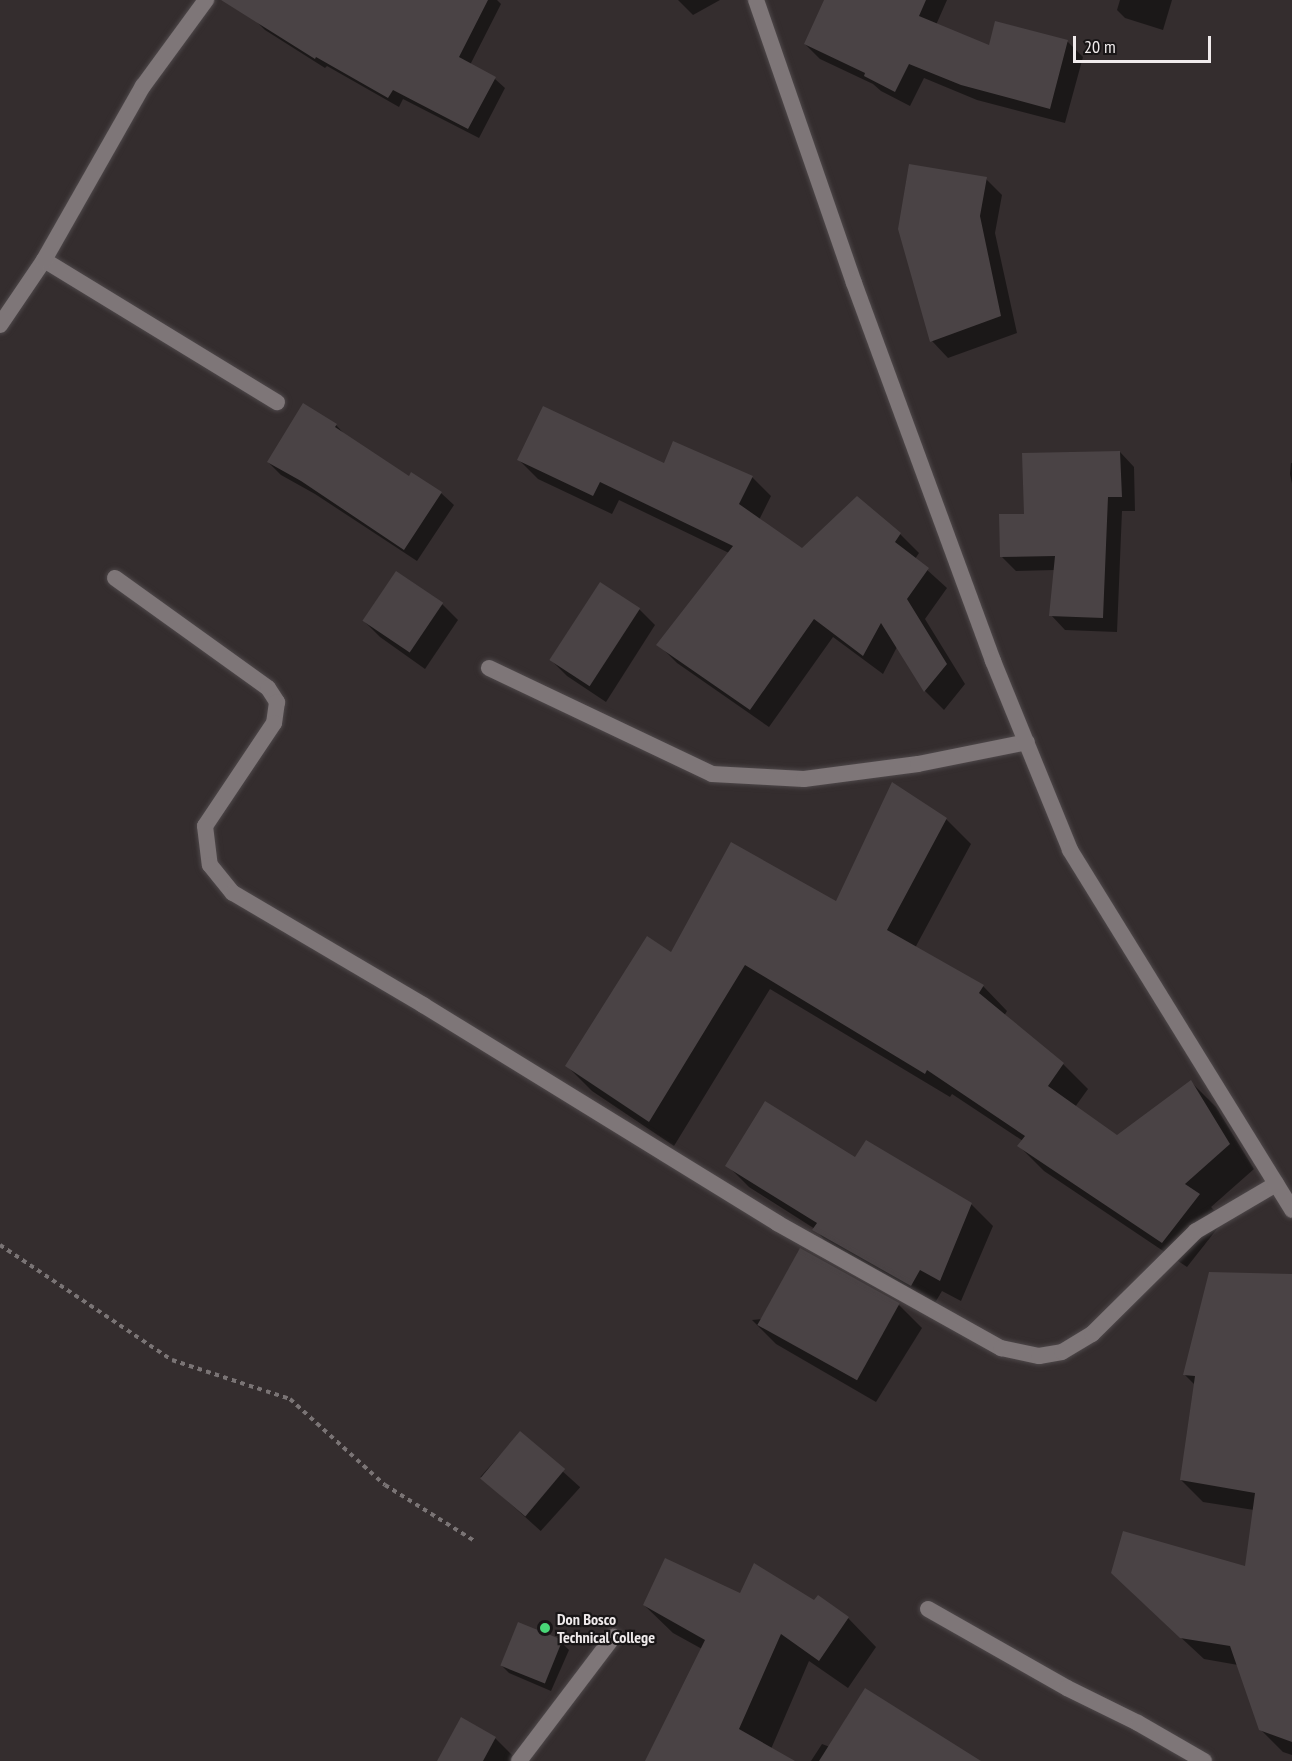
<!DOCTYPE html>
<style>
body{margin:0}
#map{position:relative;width:1292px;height:1761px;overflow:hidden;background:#342d2e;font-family:"PT Sans Narrow",sans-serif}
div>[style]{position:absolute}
.shadow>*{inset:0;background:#0007;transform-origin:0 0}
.building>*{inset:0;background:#4a4345;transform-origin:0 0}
.path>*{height:4px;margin-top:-2px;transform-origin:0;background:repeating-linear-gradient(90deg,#7a7475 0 4.5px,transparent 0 9px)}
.roads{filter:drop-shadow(0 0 2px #4e484a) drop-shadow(0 0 2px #4e484a)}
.service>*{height:16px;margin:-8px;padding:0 8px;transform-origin:8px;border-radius:8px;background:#7e7678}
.minor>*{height:16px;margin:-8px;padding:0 8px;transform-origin:8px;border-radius:8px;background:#7e7678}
.secondary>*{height:16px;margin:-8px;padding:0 8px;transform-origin:8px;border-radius:8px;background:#7e7678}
.dots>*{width:16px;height:16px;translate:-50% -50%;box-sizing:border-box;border:3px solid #191617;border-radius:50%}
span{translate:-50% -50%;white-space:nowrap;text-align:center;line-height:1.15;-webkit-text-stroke:4.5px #191617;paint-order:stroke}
.poi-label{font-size:16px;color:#f0ebec;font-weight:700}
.left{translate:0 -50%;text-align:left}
.scale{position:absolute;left:1073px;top:36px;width:138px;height:27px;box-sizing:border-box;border:3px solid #f0ebec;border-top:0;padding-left:8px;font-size:18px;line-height:21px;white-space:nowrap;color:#f0ebec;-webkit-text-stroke:4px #191617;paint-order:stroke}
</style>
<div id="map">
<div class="shadow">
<div style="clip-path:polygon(266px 0,497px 0,501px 4px,470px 65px,495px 79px,505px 88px,479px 138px,403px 99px,399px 107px,327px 66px,325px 68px,265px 30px,255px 20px)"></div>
<div style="clip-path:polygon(678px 0,720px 0,693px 15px)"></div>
<div style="clip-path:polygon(826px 0,947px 0,936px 25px,990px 47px,996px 23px,1068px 42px,1083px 57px,1065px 123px,977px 100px,924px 78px,910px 106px,881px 91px,873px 84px,820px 59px,805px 44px)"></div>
<div style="clip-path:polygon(1120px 0,1172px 0,1163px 30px,1125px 18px,1117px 10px)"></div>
<div style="clip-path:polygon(986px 179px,1002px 195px,995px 233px,1017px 333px,948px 358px,932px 341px)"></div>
<div style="clip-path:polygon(336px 425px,348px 438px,409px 478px,441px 493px,454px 505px,417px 561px,315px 494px,281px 475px,268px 462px)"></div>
<div style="clip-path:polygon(1120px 452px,1134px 467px,1135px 511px,1122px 511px,1117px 632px,1065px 630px,1051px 615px,1055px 570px,1016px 571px,1002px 557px,1026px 515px)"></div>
<div style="clip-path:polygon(519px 460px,665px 465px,752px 477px,771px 496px,759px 520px,802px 550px,857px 498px,900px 534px,919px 553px,915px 559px,947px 588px,925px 619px,965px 684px,944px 710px,925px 691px,897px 647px,883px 674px,833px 637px,769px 727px,677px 663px,658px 644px,729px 553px,619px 500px,612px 514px,538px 479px)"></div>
<div style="clip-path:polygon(1291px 463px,1292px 463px,1292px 484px,1290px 474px)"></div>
<div style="clip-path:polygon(442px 604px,458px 620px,425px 669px,380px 637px,364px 621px)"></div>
<div style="clip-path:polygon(639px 609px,655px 625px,606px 702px,567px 676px,551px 660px)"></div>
<div style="clip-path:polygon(946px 819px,971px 844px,915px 948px,983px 986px,1007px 1011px,1004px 1016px,1063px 1064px,1088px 1089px,1075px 1107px,1117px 1137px,1191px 1082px,1216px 1107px,1254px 1169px,1211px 1207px,1224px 1220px,1187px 1267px,1044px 1171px,1019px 1146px,1023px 1141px,952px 1094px,950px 1097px,770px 989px,674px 1146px,592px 1091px,567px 1066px,672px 955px,836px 903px)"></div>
<div style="clip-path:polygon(856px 1159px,971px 1204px,993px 1226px,961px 1301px,942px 1291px,933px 1306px,835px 1252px,815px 1229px,749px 1187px,727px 1165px)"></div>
<div style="clip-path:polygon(1292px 1276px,1292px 1755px,1283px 1752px,1260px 1729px,1238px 1665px,1204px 1659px,1135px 1595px,1246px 1568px,1254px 1510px,1203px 1502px,1181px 1480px,1195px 1385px,1184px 1374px)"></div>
<div style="clip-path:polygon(899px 1305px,922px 1328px,876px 1402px,776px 1344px,752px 1320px)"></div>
<div style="left:520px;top:1433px;width:81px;height:59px;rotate:42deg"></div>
<div style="clip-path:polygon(741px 1595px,815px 1602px,848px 1618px,876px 1647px,848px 1688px,809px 1661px,771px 1749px,792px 1761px,647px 1761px,702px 1649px,673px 1633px,644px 1605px)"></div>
<div style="clip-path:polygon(561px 1642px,569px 1650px,551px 1691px,509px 1673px,501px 1665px)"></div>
<div style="clip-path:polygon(495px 1738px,518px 1761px,446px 1761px)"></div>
<div style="clip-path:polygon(822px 1744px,830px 1747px,978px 1761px,811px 1761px)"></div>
</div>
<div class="building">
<div style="clip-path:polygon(221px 0,488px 0,459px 57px,496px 77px,468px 129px,393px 90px,388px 98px,316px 57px,315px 59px)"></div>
<div style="clip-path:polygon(824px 0,926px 0,919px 16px,989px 45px,995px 21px,1068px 40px,1050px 109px,961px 85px,909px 64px,895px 92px,864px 76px,865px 73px,804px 44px)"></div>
<div style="clip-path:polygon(909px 164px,987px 177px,980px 216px,1001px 316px,930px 342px,898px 229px)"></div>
<div style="clip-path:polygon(303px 403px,337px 424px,335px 427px,409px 476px,411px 472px,442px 492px,404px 550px,301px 481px,267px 462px)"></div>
<div style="clip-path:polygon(543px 406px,664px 463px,673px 441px,753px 476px,739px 504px,802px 548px,857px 496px,901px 533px,895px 542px,929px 568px,907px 599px,947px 664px,924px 692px,881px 623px,863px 656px,814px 619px,750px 710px,656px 645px,733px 546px,600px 482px,593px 496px,517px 460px)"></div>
<div style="clip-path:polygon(1120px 451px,1122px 497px,1108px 497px,1103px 618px,1049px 616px,1055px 556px,1000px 557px,999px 514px,1024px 514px,1022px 453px)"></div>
<div style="left:396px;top:571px;width:57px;height:60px;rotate:34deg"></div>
<div style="left:600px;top:582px;width:48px;height:93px;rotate:33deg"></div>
<div style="clip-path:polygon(892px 782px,947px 818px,887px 930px,984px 985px,979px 993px,1064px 1063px,1048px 1086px,1117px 1135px,1191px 1080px,1230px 1144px,1185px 1184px,1200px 1194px,1162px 1243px,1017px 1146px,1025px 1136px,927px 1070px,925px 1074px,745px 965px,649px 1122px,565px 1066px,647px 936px,671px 952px,731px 842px,836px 901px)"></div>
<div style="clip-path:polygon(765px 1101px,855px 1157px,866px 1140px,972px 1203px,940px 1281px,920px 1270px,911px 1286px,812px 1230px,817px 1223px,725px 1166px)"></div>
<div style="left:800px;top:1248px;width:114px;height:88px;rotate:29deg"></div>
<div style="clip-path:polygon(1209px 1272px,1292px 1274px,1292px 1742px,1259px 1730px,1230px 1646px,1180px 1638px,1111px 1573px,1123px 1531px,1245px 1566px,1255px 1493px,1180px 1480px,1195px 1376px,1183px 1375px)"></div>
<div style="left:520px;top:1431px;width:59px;height:62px;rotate:40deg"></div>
<div style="clip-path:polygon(665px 1558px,740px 1593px,754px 1563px,814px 1600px,818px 1595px,849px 1617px,819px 1661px,781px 1634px,739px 1729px,795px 1761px,645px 1761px,705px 1640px,643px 1605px)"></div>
<div style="left:518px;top:1622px;width:48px;height:47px;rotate:22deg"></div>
<div style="clip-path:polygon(865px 1688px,981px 1761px,819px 1761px)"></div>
<div style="clip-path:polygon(461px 1717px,496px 1737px,483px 1761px,437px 1761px)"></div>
</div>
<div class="path">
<div style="left:0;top:1245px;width:207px;rotate:33.8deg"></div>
<div style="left:172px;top:1360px;width:124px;rotate:18.3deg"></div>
<div style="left:290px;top:1399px;width:128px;rotate:42.2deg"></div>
<div style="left:385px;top:1485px;width:104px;rotate:32deg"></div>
</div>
<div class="roads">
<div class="service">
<div style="left:44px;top:260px;width:273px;rotate:31.4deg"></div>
</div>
<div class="minor">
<div style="left:0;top:325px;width:78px;rotate:-55.9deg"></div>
<div style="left:44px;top:260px;width:200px;rotate:-60.4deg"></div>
<div style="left:143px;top:86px;width:107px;rotate:-53.8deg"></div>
<div style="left:115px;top:578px;width:188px;rotate:35.7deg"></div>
<div style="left:268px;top:688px;width:17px;rotate:57deg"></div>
<div style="left:277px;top:702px;width:21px;rotate:98deg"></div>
<div style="left:274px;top:723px;width:124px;rotate:123.8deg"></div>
<div style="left:205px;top:826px;width:39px;rotate:83deg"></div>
<div style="left:210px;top:865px;width:36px;rotate:51deg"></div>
<div style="left:233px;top:893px;width:221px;rotate:30.5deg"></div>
<div style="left:423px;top:1005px;width:416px;rotate:31.6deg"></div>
<div style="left:777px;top:1223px;width:257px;rotate:29.2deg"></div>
<div style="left:1001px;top:1348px;width:39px;rotate:12deg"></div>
<div style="left:1039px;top:1356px;width:23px;rotate:-10deg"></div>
<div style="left:1062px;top:1352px;width:35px;rotate:-31deg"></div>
<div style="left:1092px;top:1334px;width:146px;rotate:-44.7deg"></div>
<div style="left:1196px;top:1231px;width:93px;rotate:-30.4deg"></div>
<div style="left:489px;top:668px;width:247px;rotate:25.4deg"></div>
<div style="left:712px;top:774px;width:92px;rotate:3.1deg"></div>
<div style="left:804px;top:779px;width:115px;rotate:-7.5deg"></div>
<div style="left:918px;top:764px;width:111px;rotate:-11.4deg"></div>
<div style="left:928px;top:1609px;width:160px;rotate:29.6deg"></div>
<div style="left:1067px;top:1688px;width:79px;rotate:26.2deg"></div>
<div style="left:1138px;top:1723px;width:76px;rotate:29.9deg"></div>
<div style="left:519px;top:1761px;width:156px;rotate:-52.8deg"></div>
</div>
<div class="secondary">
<div style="left:756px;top:0;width:299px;rotate:70.9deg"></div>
<div style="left:854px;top:283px;width:403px;rotate:69.8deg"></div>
<div style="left:993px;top:661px;width:204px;rotate:67.8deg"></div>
<div style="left:1070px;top:850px;width:423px;rotate:58.3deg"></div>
</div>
</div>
<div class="dots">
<div style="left:545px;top:1628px;background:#49d778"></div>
</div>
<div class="poi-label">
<span class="left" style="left:557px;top:1628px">Don Bosco<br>Technical College</span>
</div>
<div class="scale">20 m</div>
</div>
